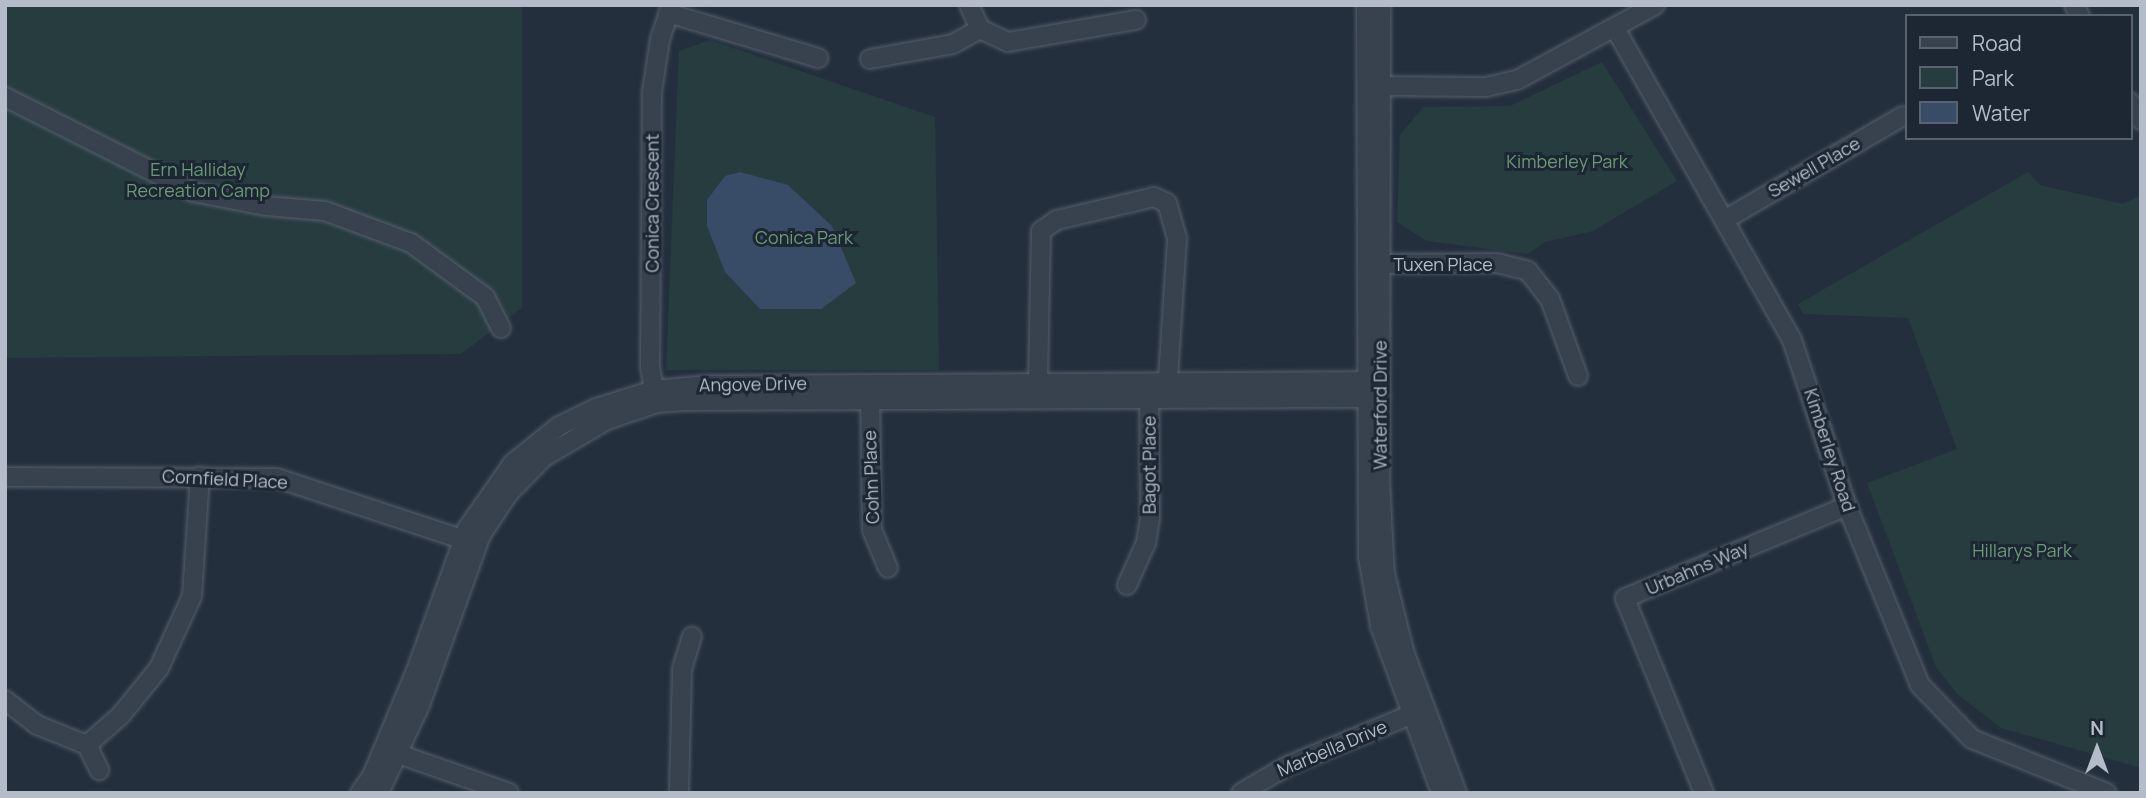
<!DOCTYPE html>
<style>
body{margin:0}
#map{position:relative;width:2146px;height:798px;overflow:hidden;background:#242f3e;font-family:Manrope,sans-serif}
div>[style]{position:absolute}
.green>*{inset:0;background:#263c3f}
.water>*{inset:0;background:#394c67}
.roads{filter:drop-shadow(0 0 2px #565f6c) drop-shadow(0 0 2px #565f6c)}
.minor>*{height:18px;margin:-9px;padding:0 9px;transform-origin:9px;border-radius:9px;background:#38414e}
span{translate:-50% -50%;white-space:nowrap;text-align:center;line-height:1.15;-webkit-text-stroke:6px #1d2633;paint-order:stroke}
.park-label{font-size:18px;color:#6b9a76}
.street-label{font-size:18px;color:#b4bcc9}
.frame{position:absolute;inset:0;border:7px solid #b4bcc9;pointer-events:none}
.legend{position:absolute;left:1905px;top:14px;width:228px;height:126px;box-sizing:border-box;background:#1d2633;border:2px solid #59626f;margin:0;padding:9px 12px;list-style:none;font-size:21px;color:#b4bcc9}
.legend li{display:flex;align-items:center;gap:14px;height:35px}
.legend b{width:35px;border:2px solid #59626f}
.north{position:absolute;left:2062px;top:714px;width:70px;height:70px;-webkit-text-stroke:5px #1d2633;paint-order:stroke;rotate:0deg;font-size:19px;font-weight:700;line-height:28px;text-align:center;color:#b4bcc9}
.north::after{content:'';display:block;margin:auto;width:24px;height:32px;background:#b4bcc9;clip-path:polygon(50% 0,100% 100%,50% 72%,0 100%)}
</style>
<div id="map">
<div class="green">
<div style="clip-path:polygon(5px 5px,522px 5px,522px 308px,461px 354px,5px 358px)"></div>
<div style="clip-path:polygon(710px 40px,935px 117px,939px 370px,666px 370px,679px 51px)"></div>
<div style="clip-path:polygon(1602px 62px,1677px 181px,1593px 231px,1545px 242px,1528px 254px,1427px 241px,1397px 222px,1400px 135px,1423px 107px,1510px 106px)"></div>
<div style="clip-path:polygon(2028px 172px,2040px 185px,2123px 204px,2141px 195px,2141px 768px,2001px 728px,1957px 694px,1936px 667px,1867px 483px,1957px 449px,1908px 318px,1803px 314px,1798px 304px)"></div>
</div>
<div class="water">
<div style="clip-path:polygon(740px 172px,788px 185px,832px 226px,856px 283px,821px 309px,760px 309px,725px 272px,707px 226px,707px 200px,725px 176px)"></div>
</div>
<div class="roads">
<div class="minor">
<div style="left:969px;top:5px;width:26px;rotate:65deg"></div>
<div style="left:980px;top:29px;width:31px;rotate:25deg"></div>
<div style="left:1008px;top:42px;width:130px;rotate:-9.8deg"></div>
<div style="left:1366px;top:5px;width:552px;rotate:89.79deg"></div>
<div style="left:1368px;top:557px;width:70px;rotate:80.1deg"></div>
<div style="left:1380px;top:626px;width:178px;rotate:69.9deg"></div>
<div style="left:1381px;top:5px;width:475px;rotate:90.1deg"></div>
<div style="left:1380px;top:480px;width:94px;rotate:87deg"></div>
<div style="left:1385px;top:574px;width:82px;rotate:76deg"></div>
<div style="left:1405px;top:654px;width:148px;rotate:69.5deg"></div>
<div style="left:2074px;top:5px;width:13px;rotate:61deg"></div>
<div style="left:668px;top:13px;width:157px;rotate:16.7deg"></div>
<div style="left:1616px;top:30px;width:356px;rotate:60.4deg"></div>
<div style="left:1792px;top:340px;width:175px;rotate:71.7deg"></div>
<div style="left:1847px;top:506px;width:193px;rotate:67.8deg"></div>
<div style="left:1920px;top:685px;width:75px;rotate:46.1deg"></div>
<div style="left:1972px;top:739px;width:145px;rotate:21.8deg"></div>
<div style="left:870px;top:59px;width:84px;rotate:-10.2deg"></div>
<div style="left:953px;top:44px;width:31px;rotate:-29deg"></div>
<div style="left:1371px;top:86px;width:115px;rotate:0.5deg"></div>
<div style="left:1486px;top:87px;width:32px;rotate:-13deg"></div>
<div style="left:1517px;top:80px;width:157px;rotate:-28.5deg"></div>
<div style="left:5px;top:97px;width:211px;rotate:26.8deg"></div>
<div style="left:193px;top:192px;width:74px;rotate:10.9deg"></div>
<div style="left:266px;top:206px;width:59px;rotate:4.8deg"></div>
<div style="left:325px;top:211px;width:92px;rotate:20.4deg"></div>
<div style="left:411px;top:243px;width:92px;rotate:36.1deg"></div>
<div style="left:485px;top:297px;width:35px;rotate:63deg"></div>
<div style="left:2130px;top:102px;width:21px;rotate:59deg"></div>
<div style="left:1726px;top:219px;width:205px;rotate:-30.2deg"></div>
<div style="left:1370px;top:264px;width:127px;rotate:-0.5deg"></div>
<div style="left:1497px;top:263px;width:32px;rotate:14deg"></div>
<div style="left:1528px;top:271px;width:36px;rotate:52deg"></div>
<div style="left:1550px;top:299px;width:82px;rotate:70deg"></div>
<div style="left:1038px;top:383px;width:152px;rotate:-88.9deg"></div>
<div style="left:1041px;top:231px;width:19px;rotate:-35deg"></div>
<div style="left:1057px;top:220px;width:100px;rotate:-13.3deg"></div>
<div style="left:1154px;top:197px;width:14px;rotate:25deg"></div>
<div style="left:1167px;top:203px;width:37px;rotate:74deg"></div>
<div style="left:1177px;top:239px;width:154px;rotate:93.7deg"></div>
<div style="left:870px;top:390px;width:140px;rotate:89.2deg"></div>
<div style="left:872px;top:530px;width:41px;rotate:67.2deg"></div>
<div style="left:656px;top:401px;width:35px;rotate:-100deg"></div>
<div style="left:650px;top:367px;width:275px;rotate:-89.6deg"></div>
<div style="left:652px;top:92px;width:54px;rotate:-81.4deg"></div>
<div style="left:660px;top:39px;width:36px;rotate:-71deg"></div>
<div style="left:5px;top:477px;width:272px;rotate:0.2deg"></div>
<div style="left:277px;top:478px;width:204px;rotate:18.3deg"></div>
<div style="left:1127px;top:585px;width:46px;rotate:-65.7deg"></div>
<div style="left:1146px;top:543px;width:24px;rotate:-81deg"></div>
<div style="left:1150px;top:519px;width:129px;rotate:-90.4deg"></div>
<div style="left:5px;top:700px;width:41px;rotate:38deg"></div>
<div style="left:37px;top:725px;width:54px;rotate:21.8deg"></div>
<div style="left:87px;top:745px;width:28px;rotate:64deg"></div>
<div style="left:87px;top:745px;width:45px;rotate:-41.4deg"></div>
<div style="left:121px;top:715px;width:60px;rotate:-51deg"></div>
<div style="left:159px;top:668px;width:79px;rotate:-65.4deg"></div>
<div style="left:192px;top:596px;width:120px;rotate:-86.2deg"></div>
<div style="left:390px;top:751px;width:126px;rotate:19.4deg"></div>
<div style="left:360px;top:793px;width:21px;rotate:-55deg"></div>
<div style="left:372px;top:776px;width:114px;rotate:-67.3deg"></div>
<div style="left:416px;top:671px;width:151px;rotate:-70.2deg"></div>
<div style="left:467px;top:529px;width:80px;rotate:-55.1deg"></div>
<div style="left:513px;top:463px;width:59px;rotate:-38.8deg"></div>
<div style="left:559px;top:426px;width:41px;rotate:-25.9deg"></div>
<div style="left:596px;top:408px;width:61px;rotate:-17.2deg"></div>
<div style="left:654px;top:390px;width:55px;rotate:-5.2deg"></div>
<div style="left:709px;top:385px;width:671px;rotate:-0.34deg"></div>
<div style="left:379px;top:793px;width:97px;rotate:-65deg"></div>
<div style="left:420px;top:705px;width:181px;rotate:-70.3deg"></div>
<div style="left:481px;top:535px;width:49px;rotate:-56.6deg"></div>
<div style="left:508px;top:494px;width:52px;rotate:-45.8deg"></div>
<div style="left:544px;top:457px;width:73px;rotate:-30.4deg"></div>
<div style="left:607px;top:420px;width:53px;rotate:-18.8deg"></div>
<div style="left:657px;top:403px;width:27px;rotate:-4deg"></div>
<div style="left:684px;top:401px;width:697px;rotate:-0.25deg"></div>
<div style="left:679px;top:793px;width:124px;rotate:-88.6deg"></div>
<div style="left:682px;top:669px;width:34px;rotate:-73deg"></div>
<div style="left:1241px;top:793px;width:53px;rotate:-30.4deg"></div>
<div style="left:1287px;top:766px;width:146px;rotate:-22.5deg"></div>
<div style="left:1704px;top:793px;width:210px;rotate:-112.1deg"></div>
<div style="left:1625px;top:598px;width:240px;rotate:-22.5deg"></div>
</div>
</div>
<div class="park-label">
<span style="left:1567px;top:161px">Kimberley Park</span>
<span style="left:198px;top:180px">Ern Halliday<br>Recreation Camp</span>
<span style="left:804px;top:237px">Conica Park</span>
<span style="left:2022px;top:550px">Hillarys Park</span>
</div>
<div class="street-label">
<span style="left:1814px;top:167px;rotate:-30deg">Sewell Place</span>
<span style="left:652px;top:203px;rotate:-90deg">Conica Crescent</span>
<span style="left:1443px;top:264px">Tuxen Place</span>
<span style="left:753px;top:384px;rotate:-1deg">Angove Drive</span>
<span style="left:1380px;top:405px;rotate:-90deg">Waterford Drive</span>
<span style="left:1830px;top:450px;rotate:72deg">Kimberley Road</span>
<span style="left:1149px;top:465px;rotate:-90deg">Bagot Place</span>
<span style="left:871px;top:477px;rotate:-92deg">Cohn Place</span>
<span style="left:225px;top:479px;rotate:3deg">Cornfield Place</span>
<span style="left:1697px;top:568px;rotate:-23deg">Urbahns Way</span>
<span style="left:1332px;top:748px;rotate:-23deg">Marbella Drive</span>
</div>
<div class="frame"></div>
<ul class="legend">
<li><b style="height:9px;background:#38414e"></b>Road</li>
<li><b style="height:19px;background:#263c3f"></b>Park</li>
<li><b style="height:19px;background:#394c67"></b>Water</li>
</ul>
<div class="north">N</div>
</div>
